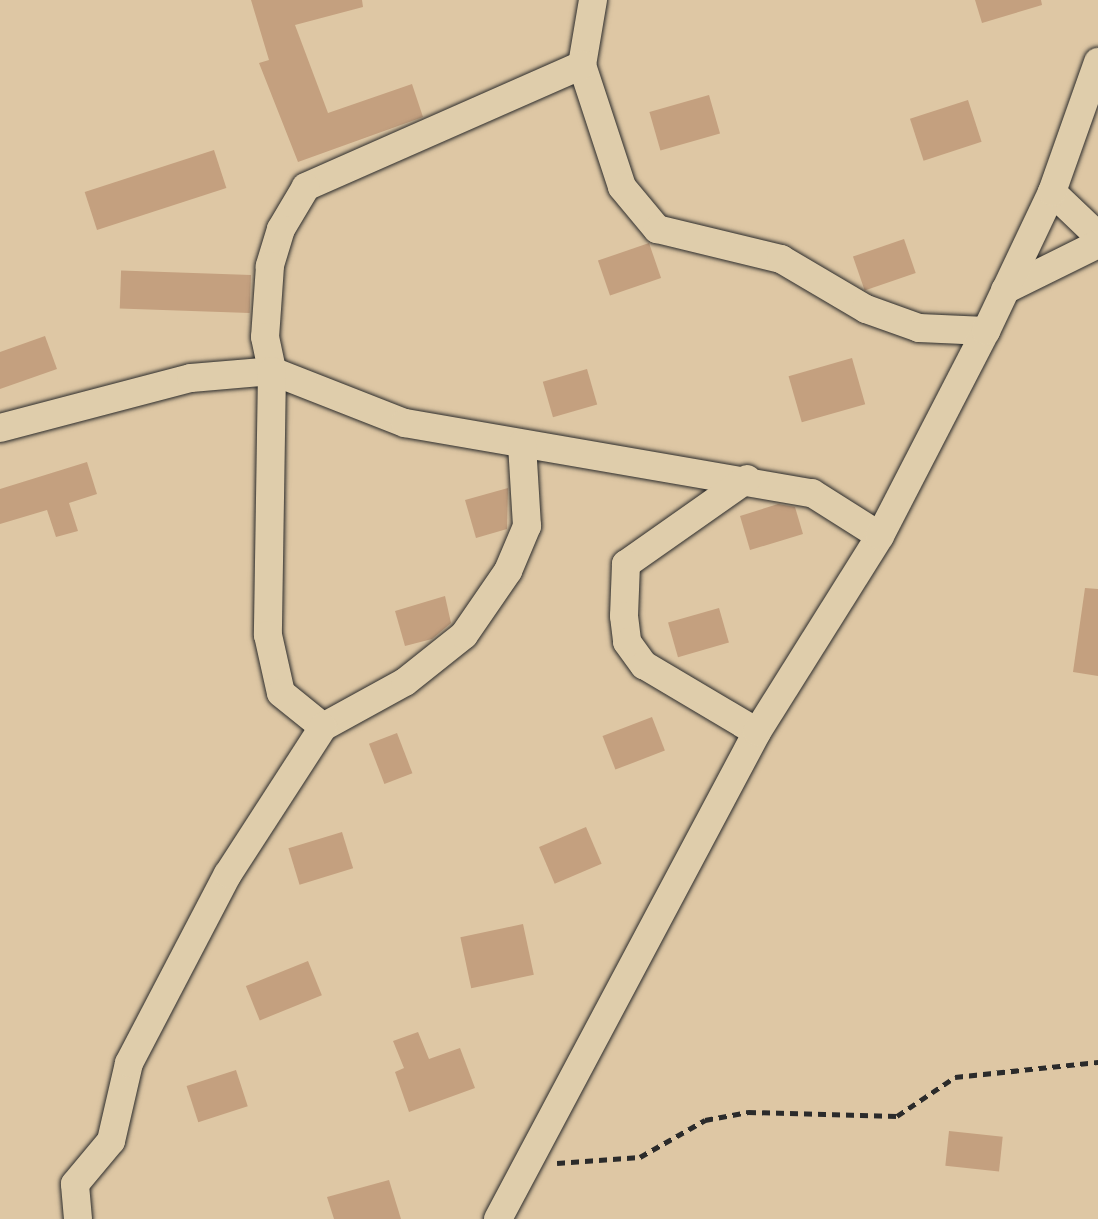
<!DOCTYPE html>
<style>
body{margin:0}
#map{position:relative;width:1098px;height:1219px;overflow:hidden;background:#dec7a4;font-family:Mali,sans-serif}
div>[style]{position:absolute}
.building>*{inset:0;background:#c4a07f;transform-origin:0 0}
.path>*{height:5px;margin-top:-2.5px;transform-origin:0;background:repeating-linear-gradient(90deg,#2b2b2b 0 8px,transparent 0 14px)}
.roads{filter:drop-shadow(0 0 2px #2b2b2b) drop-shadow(0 0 2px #2b2b2b)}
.minor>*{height:28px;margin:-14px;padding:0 14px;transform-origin:14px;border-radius:14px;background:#dfcdab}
span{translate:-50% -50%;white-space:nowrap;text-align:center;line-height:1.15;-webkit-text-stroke:6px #dfcdab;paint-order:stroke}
</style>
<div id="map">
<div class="building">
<div style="clip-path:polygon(251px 0,362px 0,363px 7px,295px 25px,328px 113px,412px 84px,423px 117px,298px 162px,259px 63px,269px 60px)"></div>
<div style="clip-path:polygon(975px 0,1041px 0,1042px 5px,982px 23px)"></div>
<div style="left:709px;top:95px;width:40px;height:62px;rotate:74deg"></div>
<div style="left:968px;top:100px;width:44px;height:61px;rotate:72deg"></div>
<div style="left:214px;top:150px;width:40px;height:136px;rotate:72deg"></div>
<div style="left:904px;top:239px;width:36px;height:54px;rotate:71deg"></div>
<div style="left:649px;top:243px;width:37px;height:54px;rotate:71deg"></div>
<div style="left:251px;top:275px;width:38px;height:130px;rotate:92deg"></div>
<div style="clip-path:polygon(45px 336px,57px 369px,0 389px,0 352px)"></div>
<div style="left:852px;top:358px;width:48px;height:66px;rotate:74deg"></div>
<div style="left:587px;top:369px;width:37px;height:46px;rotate:74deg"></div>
<div style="clip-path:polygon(87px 462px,97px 494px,69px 503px,78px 531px,56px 537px,47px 510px,0 524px,0 489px)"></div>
<div style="clip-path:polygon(508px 488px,507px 529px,476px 538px,465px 500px)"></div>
<div style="clip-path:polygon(778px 504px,795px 507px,803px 534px,750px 550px,740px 516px)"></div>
<div style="clip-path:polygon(1085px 588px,1098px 589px,1098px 676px,1073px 672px)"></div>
<div style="clip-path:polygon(445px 596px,451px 623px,432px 639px,405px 646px,395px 611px)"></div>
<div style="left:719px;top:608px;width:36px;height:53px;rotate:74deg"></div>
<div style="left:652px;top:717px;width:36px;height:53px;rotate:69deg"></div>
<div style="left:397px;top:733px;width:43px;height:30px;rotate:69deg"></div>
<div style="left:586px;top:827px;width:40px;height:51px;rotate:67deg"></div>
<div style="left:342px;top:832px;width:38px;height:56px;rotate:73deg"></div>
<div style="left:523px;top:924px;width:52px;height:64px;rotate:78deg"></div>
<div style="left:308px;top:961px;width:37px;height:67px;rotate:68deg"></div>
<div style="clip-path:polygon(418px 1032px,429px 1059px,460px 1048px,475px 1088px,409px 1112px,395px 1072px,404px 1068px,393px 1041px)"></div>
<div style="left:236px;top:1070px;width:38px;height:52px;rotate:72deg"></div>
<div style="left:949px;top:1131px;width:54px;height:35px;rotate:6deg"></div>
<div style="clip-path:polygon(389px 1180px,401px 1219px,334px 1219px,327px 1197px)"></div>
</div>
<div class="path">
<div style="left:557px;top:1163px;width:83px;rotate:-4.1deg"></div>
<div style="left:640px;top:1157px;width:75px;rotate:-29.6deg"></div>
<div style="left:705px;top:1120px;width:44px;rotate:-10.5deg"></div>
<div style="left:748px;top:1112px;width:149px;rotate:1.5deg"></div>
<div style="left:897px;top:1116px;width:70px;rotate:-33.9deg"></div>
<div style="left:955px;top:1077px;width:144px;rotate:-6deg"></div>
</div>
<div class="roads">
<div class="minor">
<div style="left:593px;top:0;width:66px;rotate:99.6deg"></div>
<div style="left:582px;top:65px;width:128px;rotate:71.8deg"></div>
<div style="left:622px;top:187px;width:55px;rotate:50.2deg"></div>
<div style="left:657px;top:229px;width:128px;rotate:13.6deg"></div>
<div style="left:781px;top:259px;width:99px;rotate:30.5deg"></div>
<div style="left:866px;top:309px;width:56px;rotate:19.7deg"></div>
<div style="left:919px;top:328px;width:67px;rotate:2.6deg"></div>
<div style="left:582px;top:65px;width:302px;rotate:156.2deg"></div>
<div style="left:306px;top:187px;width:49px;rotate:120.8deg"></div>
<div style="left:281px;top:229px;width:39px;rotate:107deg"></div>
<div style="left:270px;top:266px;width:71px;rotate:94deg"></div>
<div style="left:265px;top:337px;width:35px;rotate:78deg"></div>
<div style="left:272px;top:371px;width:143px;rotate:21.4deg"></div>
<div style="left:405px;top:423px;width:413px;rotate:9.8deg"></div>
<div style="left:812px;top:493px;width:80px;rotate:32.3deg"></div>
<div style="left:1052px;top:192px;width:64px;rotate:43.7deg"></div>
<div style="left:1005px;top:290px;width:104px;rotate:-26.3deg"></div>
<div style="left:0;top:428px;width:197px;rotate:-14.7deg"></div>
<div style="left:191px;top:378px;width:81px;rotate:-4.9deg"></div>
<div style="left:272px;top:371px;width:264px;rotate:90.9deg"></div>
<div style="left:268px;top:635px;width:59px;rotate:77.4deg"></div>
<div style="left:281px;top:693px;width:54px;rotate:39deg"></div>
<div style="left:323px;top:727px;width:94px;rotate:-28.8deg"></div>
<div style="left:405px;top:682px;width:75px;rotate:-38.5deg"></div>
<div style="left:464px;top:635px;width:78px;rotate:-55.5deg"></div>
<div style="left:508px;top:571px;width:49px;rotate:-67.1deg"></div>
<div style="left:527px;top:526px;width:82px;rotate:-93.5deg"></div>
<div style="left:747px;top:479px;width:148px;rotate:144.9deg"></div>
<div style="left:626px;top:564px;width:52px;rotate:92.2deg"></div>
<div style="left:624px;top:616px;width:26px;rotate:83deg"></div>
<div style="left:627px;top:642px;width:29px;rotate:54deg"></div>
<div style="left:644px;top:665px;width:131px;rotate:30.7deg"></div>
<div style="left:78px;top:1219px;width:35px;rotate:-95deg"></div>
<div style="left:75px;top:1184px;width:56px;rotate:-50.1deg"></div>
<div style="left:111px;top:1141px;width:80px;rotate:-77deg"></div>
<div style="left:129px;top:1063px;width:213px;rotate:-62.4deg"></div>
<div style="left:228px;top:874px;width:175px;rotate:-57.1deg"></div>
<div style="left:498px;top:1219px;width:552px;rotate:-61.99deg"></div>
<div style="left:757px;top:732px;width:231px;rotate:-57.9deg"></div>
<div style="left:880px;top:536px;width:231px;rotate:-62.7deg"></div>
<div style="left:986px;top:331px;width:154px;rotate:-64.6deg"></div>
<div style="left:1052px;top:192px;width:138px;rotate:-70.5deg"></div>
</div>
</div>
</div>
